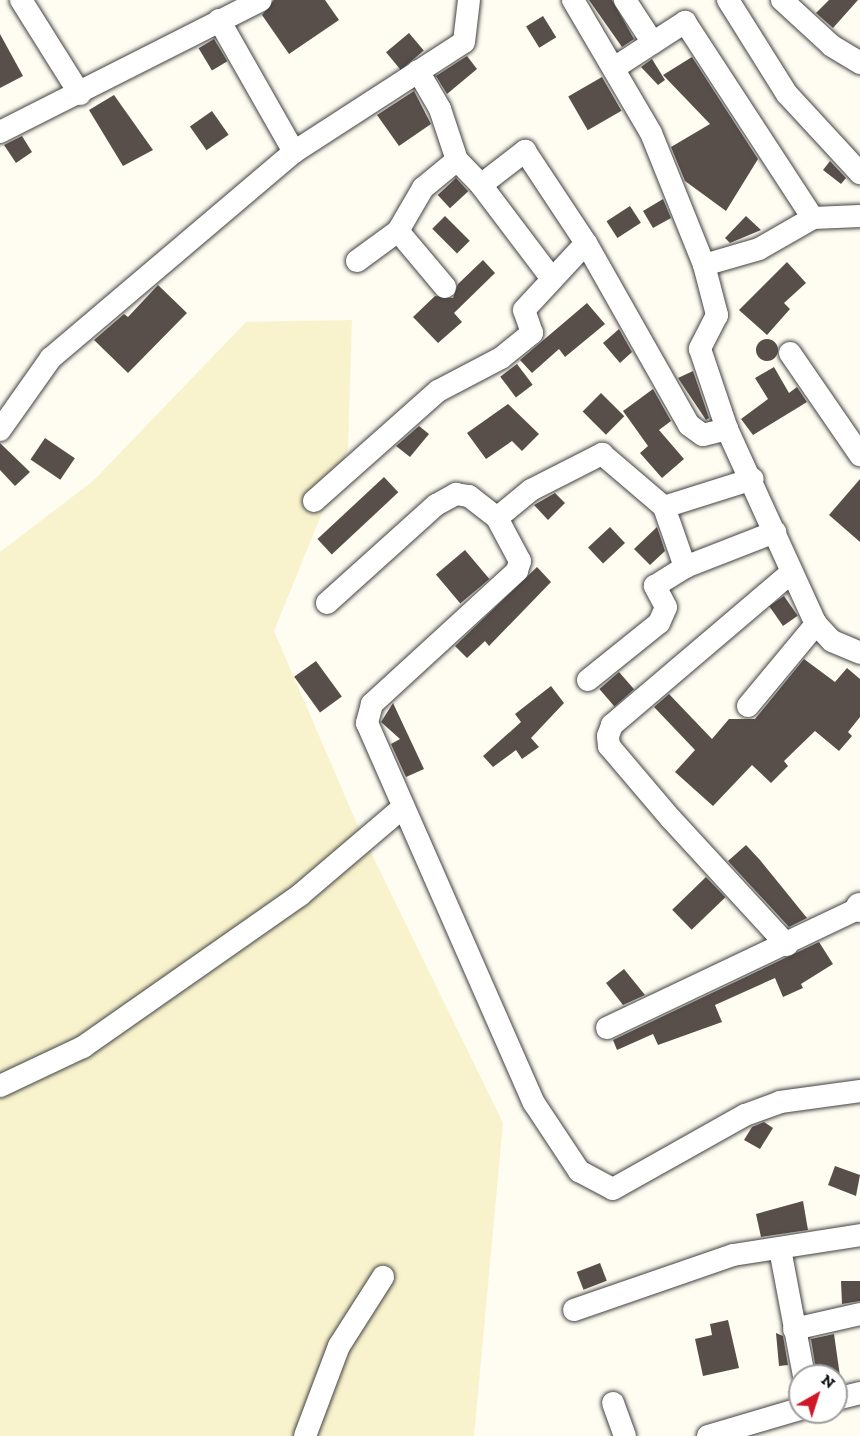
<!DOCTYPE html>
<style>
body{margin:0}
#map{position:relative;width:860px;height:1436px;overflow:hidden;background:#fffcf1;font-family:"Zilla Slab",serif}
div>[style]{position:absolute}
.farmland>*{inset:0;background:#f9f3cd}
.building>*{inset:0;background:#594f4a;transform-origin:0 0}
.round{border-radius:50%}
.roads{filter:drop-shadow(0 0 2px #424242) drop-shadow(0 0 2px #424242)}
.minor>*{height:22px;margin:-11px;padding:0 11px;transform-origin:11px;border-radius:11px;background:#fff}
.tertiary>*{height:28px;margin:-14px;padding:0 14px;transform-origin:14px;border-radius:14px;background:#fff}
span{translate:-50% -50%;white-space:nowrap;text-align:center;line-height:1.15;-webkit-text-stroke:6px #fff;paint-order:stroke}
.north{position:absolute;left:788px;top:1364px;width:60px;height:60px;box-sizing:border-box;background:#fff;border:2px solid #9f9f9f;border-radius:50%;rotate:39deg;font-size:16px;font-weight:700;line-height:24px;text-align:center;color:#0f0f0f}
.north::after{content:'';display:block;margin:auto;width:21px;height:27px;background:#cf1728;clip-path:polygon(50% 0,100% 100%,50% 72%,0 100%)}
</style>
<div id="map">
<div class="farmland">
<div style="clip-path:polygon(352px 320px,348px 449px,274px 631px,357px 824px,503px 1123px,474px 1436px,0 1436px,0 552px,93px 481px,246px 322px)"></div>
</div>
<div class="building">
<div style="clip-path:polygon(274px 0,325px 0,339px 20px,289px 54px,262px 15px)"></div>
<div style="clip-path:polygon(589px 0,612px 0,634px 39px,622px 47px)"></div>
<div style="clip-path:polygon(829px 0,858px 0,833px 28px,816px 13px)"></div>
<div style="left:543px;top:16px;width:25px;height:20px;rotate:58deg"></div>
<div style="left:409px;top:33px;width:23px;height:30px;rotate:50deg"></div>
<div style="clip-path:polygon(0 34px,23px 76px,0 88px)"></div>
<div style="left:214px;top:39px;width:26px;height:18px;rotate:59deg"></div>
<div style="clip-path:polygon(467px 56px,477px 69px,447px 94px,436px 76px)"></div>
<div style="clip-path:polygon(692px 57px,758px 159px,726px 211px,685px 181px,671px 147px,710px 124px,663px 75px)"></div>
<div style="clip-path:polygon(652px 59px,665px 80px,658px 85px,641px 67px)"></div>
<div style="left:602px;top:77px;width:39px;height:39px;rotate:60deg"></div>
<div style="clip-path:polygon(414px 91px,431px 124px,399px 146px,377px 115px)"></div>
<div style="clip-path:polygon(114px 95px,153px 150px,123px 166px,89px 110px)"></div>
<div style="left:212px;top:111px;width:29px;height:27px;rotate:55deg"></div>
<div style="clip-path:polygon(22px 136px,32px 152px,16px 163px,4px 145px)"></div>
<div style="clip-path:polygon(830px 161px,846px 178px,841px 184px,823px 170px)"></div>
<div style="left:456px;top:178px;width:18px;height:25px;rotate:47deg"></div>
<div style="clip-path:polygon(663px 199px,671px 218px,653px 228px,643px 211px)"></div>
<div style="left:630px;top:206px;width:20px;height:28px;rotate:57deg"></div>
<div style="left:445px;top:216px;width:35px;height:18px;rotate:45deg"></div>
<div style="clip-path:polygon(746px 216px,761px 230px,730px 243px,725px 238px)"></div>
<div style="clip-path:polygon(483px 260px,495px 273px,454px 313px,462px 322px,438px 343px,413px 317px,435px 296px,453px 298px,458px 284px)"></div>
<div style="clip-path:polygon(787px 262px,806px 283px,784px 303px,790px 309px,767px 335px,739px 310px)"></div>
<div style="clip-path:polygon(158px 285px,187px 313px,128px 373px,94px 340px,124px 314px,128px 317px)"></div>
<div style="clip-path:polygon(587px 303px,605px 324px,565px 357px,559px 349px,532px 373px,520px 360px)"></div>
<div style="clip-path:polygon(619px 329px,632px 352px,620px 363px,603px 343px)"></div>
<div class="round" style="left:756px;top:339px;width:22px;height:22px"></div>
<div style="left:517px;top:364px;width:26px;height:21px;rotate:53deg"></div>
<div style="clip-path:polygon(774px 367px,789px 393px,797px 387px,807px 402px,753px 435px,741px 419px,768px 399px,755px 378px)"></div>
<div style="clip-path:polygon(693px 371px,709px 418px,706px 420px,678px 378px)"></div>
<div style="clip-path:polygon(653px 389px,671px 421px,659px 430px,684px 459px,662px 478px,640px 453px,648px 446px,623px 411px)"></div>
<div style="left:601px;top:393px;width:33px;height:26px;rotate:45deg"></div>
<div style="clip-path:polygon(508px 404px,539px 434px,522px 451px,512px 441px,486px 459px,467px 433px)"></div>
<div style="clip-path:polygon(419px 426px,429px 434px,410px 457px,396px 446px)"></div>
<div style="left:45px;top:438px;width:36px;height:26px;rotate:34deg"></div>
<div style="clip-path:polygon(0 443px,30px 472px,15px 486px,0 470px)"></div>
<div style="left:384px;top:477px;width:21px;height:91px;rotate:47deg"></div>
<div style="clip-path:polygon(860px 479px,860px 542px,829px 515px)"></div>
<div style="clip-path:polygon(555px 493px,565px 503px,548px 520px,534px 505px)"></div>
<div style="left:610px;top:527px;width:22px;height:30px;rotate:47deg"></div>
<div style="clip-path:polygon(657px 527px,665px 551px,650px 565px,634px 549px)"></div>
<div style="left:465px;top:550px;width:38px;height:38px;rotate:50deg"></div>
<div style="clip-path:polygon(537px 567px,551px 582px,489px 646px,485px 641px,467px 658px,455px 646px)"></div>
<div style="left:784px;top:596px;width:24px;height:18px;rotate:55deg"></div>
<div style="clip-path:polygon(804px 659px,835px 682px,847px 668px,860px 679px,860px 717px,848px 732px,852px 736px,839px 751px,815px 731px,784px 761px,788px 766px,771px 783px,752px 765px,713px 806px,675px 772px,695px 750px,654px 707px,669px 694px,712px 739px,729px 719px,755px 719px)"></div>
<div style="left:316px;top:661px;width:44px;height:27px;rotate:54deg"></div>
<div style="left:619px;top:672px;width:23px;height:26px;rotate:49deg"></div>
<div style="clip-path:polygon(551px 686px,564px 703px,531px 738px,539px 747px,522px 759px,516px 750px,493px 767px,483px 756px,521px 722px,515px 714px)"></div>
<div style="clip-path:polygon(393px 703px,424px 769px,406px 777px,391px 744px,400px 739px,381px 722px)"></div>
<div style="clip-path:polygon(746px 845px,760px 860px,807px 918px,789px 927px,728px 861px)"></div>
<div style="left:706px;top:877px;width:28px;height:47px;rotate:46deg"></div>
<div style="clip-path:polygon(819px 942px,833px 964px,801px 984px,803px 988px,783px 997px,775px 978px,715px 1005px,722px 1022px,658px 1045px,653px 1034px,617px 1050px,613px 1040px)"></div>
<div style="clip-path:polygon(624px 969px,645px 995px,623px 1005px,606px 983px)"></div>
<div style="clip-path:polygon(764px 1122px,773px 1128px,760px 1149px,744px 1140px,752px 1127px)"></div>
<div style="clip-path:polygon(835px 1166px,860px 1175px,856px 1196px,828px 1185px)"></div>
<div style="clip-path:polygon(803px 1201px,808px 1230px,761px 1237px,756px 1214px)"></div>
<div style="left:600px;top:1263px;width:19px;height:25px;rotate:69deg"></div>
<div style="clip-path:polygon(841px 1281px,860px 1281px,860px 1301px,842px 1304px)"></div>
<div style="clip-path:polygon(728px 1320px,739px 1368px,703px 1376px,695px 1339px,712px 1335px,710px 1324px)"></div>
<div style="clip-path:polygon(776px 1333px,783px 1336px,788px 1365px,779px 1366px)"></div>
<div style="clip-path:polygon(834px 1334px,840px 1376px,817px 1376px,811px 1339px)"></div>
</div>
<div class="roads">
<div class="minor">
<div style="left:21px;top:0;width:111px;rotate:57.9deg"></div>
<div style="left:573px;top:0;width:154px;rotate:59.6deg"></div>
<div style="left:651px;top:133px;width:142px;rotate:68.1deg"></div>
<div style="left:704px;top:265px;width:52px;rotate:75.4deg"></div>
<div style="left:717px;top:315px;width:38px;rotate:117deg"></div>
<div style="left:700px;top:349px;width:84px;rotate:71.4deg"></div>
<div style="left:727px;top:429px;width:214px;rotate:65.5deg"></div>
<div style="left:816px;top:624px;width:23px;rotate:47deg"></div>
<div style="left:832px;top:641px;width:30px;rotate:23deg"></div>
<div style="left:625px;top:0;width:51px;rotate:56.9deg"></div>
<div style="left:728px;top:0;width:111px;rotate:57.9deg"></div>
<div style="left:787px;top:94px;width:108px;rotate:47.3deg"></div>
<div style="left:782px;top:0;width:68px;rotate:42.6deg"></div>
<div style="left:832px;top:46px;width:33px;rotate:31deg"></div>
<div style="left:219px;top:20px;width:152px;rotate:60.4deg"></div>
<div style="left:614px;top:68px;width:85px;rotate:-32.9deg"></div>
<div style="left:685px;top:22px;width:234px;rotate:56.9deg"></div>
<div style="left:418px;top:71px;width:44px;rotate:59.9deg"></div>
<div style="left:440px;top:109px;width:54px;rotate:71.6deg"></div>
<div style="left:0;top:132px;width:292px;rotate:-26.8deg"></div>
<div style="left:481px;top:185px;width:118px;rotate:52.9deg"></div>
<div style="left:398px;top:231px;width:73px;rotate:50deg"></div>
<div style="left:357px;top:261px;width:51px;rotate:-36.2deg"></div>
<div style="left:398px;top:231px;width:50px;rotate:-59.8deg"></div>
<div style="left:423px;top:188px;width:44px;rotate:-39.5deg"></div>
<div style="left:457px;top:160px;width:35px;rotate:46deg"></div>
<div style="left:481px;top:185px;width:56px;rotate:-37.7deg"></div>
<div style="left:525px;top:151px;width:110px;rotate:56.5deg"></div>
<div style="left:586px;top:243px;width:209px;rotate:60.5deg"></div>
<div style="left:689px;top:425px;width:17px;rotate:36deg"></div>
<div style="left:703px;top:435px;width:25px;rotate:-14deg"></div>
<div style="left:704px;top:265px;width:57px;rotate:-16.2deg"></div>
<div style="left:759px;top:249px;width:62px;rotate:-29.9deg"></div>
<div style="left:813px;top:218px;width:47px;rotate:-2.4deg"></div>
<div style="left:790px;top:353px;width:124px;rotate:55.5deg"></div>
<div style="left:0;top:430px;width:88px;rotate:-54.7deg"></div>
<div style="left:51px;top:358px;width:319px;rotate:-40.3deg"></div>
<div style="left:294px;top:152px;width:202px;rotate:-32.9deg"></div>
<div style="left:464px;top:42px;width:42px;rotate:-83.2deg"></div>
<div style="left:314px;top:501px;width:166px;rotate:-41.6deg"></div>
<div style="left:438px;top:391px;width:71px;rotate:-27.6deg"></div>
<div style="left:501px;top:358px;width:40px;rotate:-39deg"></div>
<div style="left:532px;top:333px;width:24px;rotate:-109deg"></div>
<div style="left:524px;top:310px;width:91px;rotate:-47.2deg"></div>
<div style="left:664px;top:507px;width:64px;rotate:70.7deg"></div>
<div style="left:685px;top:567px;width:97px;rotate:-21.3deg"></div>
<div style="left:497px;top:518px;width:49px;rotate:61.9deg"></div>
<div style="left:520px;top:561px;width:10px;rotate:107deg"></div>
<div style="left:517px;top:571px;width:197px;rotate:137.5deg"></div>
<div style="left:372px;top:704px;width:20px;rotate:105deg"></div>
<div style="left:367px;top:723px;width:415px;rotate:66.3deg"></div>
<div style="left:534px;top:1103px;width:82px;rotate:56.5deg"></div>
<div style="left:579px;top:1171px;width:38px;rotate:28deg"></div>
<div style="left:613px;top:1189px;width:151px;rotate:-29.3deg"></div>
<div style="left:745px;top:1115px;width:37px;rotate:-20deg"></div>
<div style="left:780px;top:1102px;width:81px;rotate:-7.8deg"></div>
<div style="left:327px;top:603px;width:147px;rotate:-42deg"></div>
<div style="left:436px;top:505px;width:23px;rotate:-29deg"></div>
<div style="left:456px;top:494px;width:13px;rotate:9deg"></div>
<div style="left:469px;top:496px;width:36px;rotate:38deg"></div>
<div style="left:497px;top:518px;width:44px;rotate:-39.5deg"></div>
<div style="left:531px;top:490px;width:80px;rotate:-26.9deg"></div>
<div style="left:602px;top:454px;width:82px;rotate:40.5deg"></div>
<div style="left:664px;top:507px;width:93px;rotate:-17.5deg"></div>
<div style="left:588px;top:680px;width:91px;rotate:-38.8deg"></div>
<div style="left:659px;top:623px;width:17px;rotate:-66deg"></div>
<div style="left:666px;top:607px;width:24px;rotate:-118deg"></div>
<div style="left:655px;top:586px;width:36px;rotate:-32deg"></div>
<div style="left:748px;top:706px;width:107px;rotate:-50.3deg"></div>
<div style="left:787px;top:945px;width:171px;rotate:-132.6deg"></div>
<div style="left:671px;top:819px;width:96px;rotate:-130.3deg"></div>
<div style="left:609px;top:746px;width:10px;rotate:-96deg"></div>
<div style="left:608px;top:736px;width:12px;rotate:-70deg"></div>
<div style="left:612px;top:725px;width:236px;rotate:-40.4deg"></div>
<div style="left:607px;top:1028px;width:280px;rotate:-25.4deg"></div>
<div style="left:0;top:1086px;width:92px;rotate:-25.2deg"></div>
<div style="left:83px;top:1047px;width:265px;rotate:-35deg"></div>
<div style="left:300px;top:895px;width:133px;rotate:-40.4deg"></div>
<div style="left:780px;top:1249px;width:129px;rotate:79.3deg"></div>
<div style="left:574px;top:1310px;width:168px;rotate:-19.1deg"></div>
<div style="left:733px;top:1255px;width:129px;rotate:-8.9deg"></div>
<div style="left:794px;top:1329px;width:68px;rotate:-12.8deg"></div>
<div style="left:836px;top:1399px;width:25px;rotate:-14deg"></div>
<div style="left:613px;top:1403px;width:35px;rotate:70deg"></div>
<div style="left:305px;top:1436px;width:96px;rotate:-69.3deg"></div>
<div style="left:339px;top:1346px;width:82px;rotate:-57.5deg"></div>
<div style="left:708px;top:1436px;width:96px;rotate:-16.4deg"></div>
</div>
<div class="tertiary">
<div style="left:860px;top:907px;width:1px;rotate:90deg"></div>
</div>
</div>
<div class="north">N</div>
</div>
